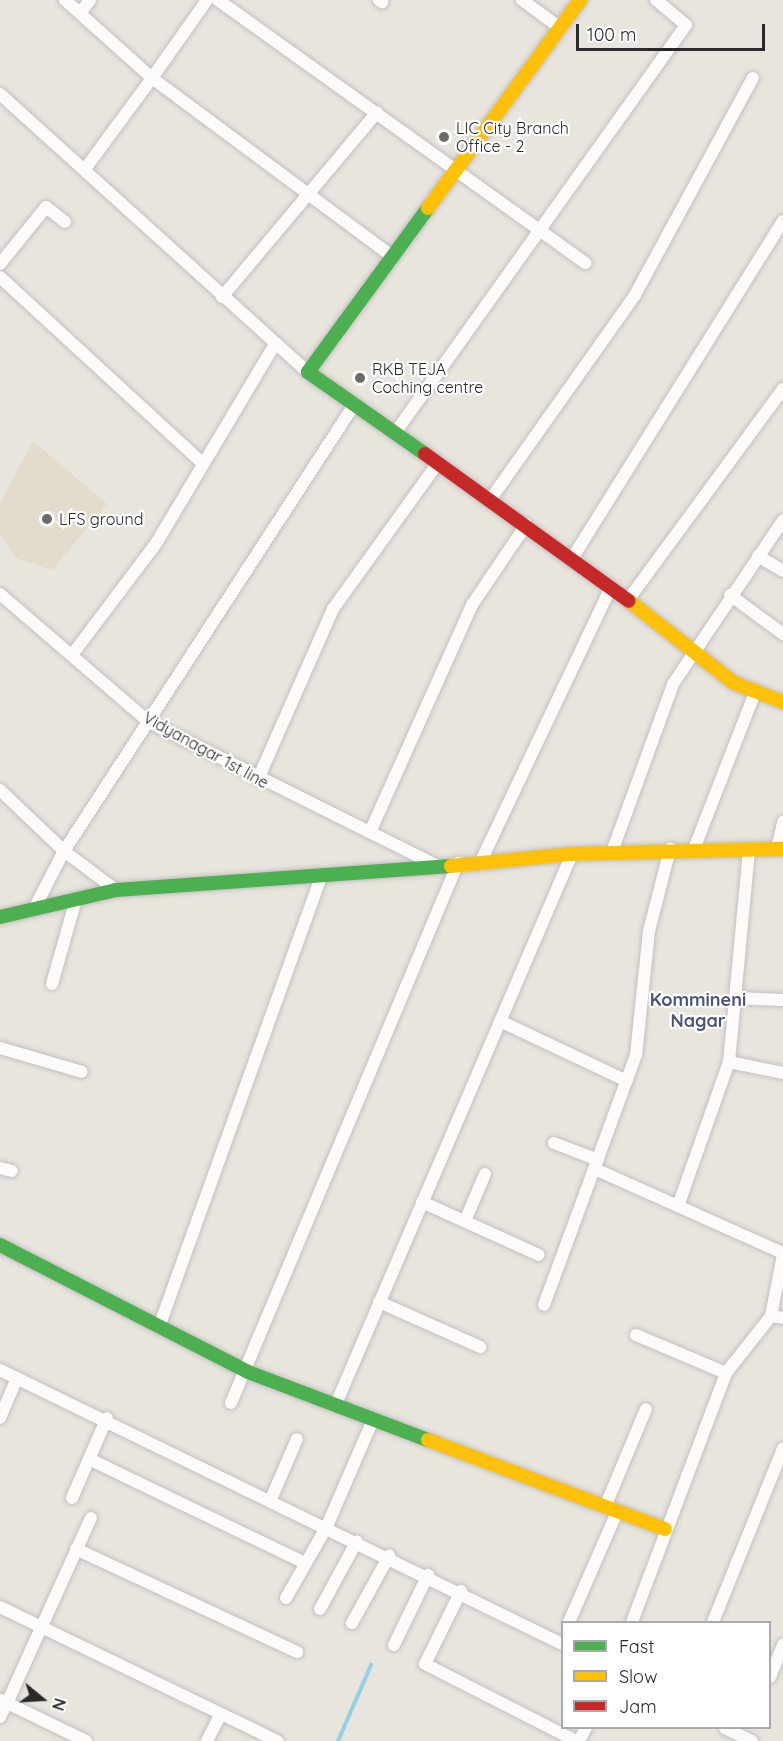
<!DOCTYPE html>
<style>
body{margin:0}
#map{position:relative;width:783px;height:1741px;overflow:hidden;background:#e8e4de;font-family:Quicksand,sans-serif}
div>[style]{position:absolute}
.education>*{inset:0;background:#e3dccd}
.stream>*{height:4px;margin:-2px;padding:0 2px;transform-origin:2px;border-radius:2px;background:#94d1e7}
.roads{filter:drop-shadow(0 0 2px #c2c0c0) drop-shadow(0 0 2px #c2c0c0)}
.street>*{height:12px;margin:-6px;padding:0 6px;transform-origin:6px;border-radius:6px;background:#fcfbfa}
.fast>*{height:14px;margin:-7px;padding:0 7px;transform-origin:7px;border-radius:7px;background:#4caf50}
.slow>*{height:14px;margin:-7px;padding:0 7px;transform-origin:7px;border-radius:7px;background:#ffc107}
.jam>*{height:14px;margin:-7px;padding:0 7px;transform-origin:7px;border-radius:7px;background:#c62828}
.dots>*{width:16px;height:16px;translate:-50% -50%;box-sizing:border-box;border:3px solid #fff;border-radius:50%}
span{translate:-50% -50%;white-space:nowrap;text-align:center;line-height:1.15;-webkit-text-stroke:4.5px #fff;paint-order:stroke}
.poi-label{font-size:16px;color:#292929}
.left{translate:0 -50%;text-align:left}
.street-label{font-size:16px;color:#292929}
.neighbourhood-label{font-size:18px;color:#4b5379;font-weight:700}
.legend{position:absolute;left:561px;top:1621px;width:210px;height:108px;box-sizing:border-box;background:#fff;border:2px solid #a9a9a9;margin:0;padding:8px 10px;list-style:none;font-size:18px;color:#292929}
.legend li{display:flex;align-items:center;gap:12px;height:30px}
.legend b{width:30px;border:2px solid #a9a9a9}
.north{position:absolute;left:12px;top:1669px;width:60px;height:60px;-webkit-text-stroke:4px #fff;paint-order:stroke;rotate:108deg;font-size:16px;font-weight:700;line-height:24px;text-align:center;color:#292929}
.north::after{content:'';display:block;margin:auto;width:21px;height:27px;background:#292929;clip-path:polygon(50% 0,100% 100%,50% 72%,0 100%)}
.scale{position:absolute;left:576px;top:24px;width:189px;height:27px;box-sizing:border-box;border:3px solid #292929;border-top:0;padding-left:8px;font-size:18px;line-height:21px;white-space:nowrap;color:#292929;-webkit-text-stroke:4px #fff;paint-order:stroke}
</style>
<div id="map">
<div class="education">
<div style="clip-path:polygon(33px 441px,107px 504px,52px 570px,16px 558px,0 533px,0 504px)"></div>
</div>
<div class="stream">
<div style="left:338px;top:1741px;width:83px;rotate:-66.5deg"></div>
</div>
<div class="roads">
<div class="street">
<div style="left:65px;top:0;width:117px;rotate:41.9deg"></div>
<div style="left:152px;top:78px;width:95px;rotate:-54.8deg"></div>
<div style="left:218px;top:0;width:452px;rotate:35.6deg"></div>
<div style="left:379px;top:0;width:4px;rotate:34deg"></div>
<div style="left:522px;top:0;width:46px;rotate:36.1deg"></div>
<div style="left:80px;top:13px;width:16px;rotate:-52deg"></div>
<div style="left:0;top:94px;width:415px;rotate:42.1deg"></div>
<div style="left:85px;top:169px;width:113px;rotate:-53.6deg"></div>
<div style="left:152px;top:78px;width:297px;rotate:36.6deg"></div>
<div style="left:0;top:264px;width:73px;rotate:-51.1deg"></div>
<div style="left:46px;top:207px;width:24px;rotate:38deg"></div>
<div style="left:0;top:277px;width:275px;rotate:42.6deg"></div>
<div style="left:222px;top:297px;width:241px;rotate:-50deg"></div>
<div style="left:395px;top:433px;width:501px;rotate:-54.5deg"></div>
<div style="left:686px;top:25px;width:39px;rotate:-140deg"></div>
<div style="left:490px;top:500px;width:251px;rotate:-54.7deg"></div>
<div style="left:635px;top:295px;width:247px;rotate:-61.5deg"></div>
<div style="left:758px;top:556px;width:29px;rotate:31deg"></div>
<div style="left:573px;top:557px;width:396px;rotate:-58deg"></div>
<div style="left:0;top:594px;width:196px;rotate:40.7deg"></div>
<div style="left:149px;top:722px;width:323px;rotate:26.5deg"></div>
<div style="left:730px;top:595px;width:66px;rotate:36.3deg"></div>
<div style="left:628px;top:600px;width:262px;rotate:-53.7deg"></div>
<div style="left:72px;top:655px;width:141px;rotate:-53deg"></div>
<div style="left:157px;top:542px;width:230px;rotate:-59.2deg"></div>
<div style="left:258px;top:779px;width:186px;rotate:-66.2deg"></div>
<div style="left:333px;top:609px;width:180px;rotate:-54.3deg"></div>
<div style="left:0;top:790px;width:88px;rotate:43.6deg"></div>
<div style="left:64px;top:851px;width:65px;rotate:36.9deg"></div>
<div style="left:370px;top:832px;width:249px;rotate:-65.8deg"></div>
<div style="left:472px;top:605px;width:97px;rotate:-56deg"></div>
<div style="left:694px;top:849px;width:165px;rotate:-68.7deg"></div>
<div style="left:777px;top:849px;width:28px;rotate:-77deg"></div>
<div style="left:612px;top:852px;width:179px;rotate:-70deg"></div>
<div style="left:673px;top:684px;width:197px;rotate:-56.1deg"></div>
<div style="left:481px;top:861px;width:303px;rotate:-64.6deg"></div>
<div style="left:34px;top:909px;width:65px;rotate:-62.7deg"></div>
<div style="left:64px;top:851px;width:532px;rotate:-56.97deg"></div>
<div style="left:52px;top:984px;width:88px;rotate:-74.2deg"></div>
<div style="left:735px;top:998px;width:48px;rotate:2.4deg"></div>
<div style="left:500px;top:1021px;width:140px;rotate:25.3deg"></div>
<div style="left:0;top:1048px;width:85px;rotate:16.3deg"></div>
<div style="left:729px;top:1062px;width:55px;rotate:11.5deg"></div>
<div style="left:554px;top:1143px;width:47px;rotate:21.1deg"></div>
<div style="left:0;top:1168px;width:12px;rotate:14deg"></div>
<div style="left:595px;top:1169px;width:206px;rotate:24.1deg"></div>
<div style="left:422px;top:1202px;width:128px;rotate:24.4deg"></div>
<div style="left:678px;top:1206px;width:153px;rotate:-70.5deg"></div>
<div style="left:729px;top:1062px;width:214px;rotate:-84.6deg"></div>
<div style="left:465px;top:1221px;width:51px;rotate:-66.9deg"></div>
<div style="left:379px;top:1302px;width:111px;rotate:24deg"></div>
<div style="left:544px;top:1305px;width:266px;rotate:-69.8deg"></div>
<div style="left:636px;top:1055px;width:125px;rotate:-84deg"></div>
<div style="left:649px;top:931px;width:85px;rotate:-75.6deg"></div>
<div style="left:771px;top:1316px;width:12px;rotate:9deg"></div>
<div style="left:159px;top:1327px;width:476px;rotate:-70.2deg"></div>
<div style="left:636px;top:1335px;width:98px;rotate:22.9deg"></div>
<div style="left:0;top:1370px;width:625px;rotate:25.99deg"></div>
<div style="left:231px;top:1403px;width:586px;rotate:-67.2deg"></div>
<div style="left:336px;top:1404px;width:598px;rotate:-66.78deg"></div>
<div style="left:0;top:1418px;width:43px;rotate:-67deg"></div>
<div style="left:89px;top:1459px;width:240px;rotate:25.7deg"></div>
<div style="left:72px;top:1498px;width:87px;rotate:-66.4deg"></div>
<div style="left:271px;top:1499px;width:65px;rotate:-66.6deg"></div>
<div style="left:605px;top:1507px;width:106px;rotate:-67.3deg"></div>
<div style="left:76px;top:1549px;width:244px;rotate:25deg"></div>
<div style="left:461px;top:1591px;width:81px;rotate:116.3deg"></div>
<div style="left:425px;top:1664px;width:169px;rotate:27deg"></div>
<div style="left:286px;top:1598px;width:83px;rotate:-60.3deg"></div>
<div style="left:327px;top:1526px;width:113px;rotate:-66.6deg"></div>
<div style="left:0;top:1607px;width:308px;rotate:25.8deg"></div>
<div style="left:320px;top:1609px;width:77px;rotate:-61.4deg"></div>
<div style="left:569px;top:1622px;width:120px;rotate:-66.4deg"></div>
<div style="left:632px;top:1622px;width:266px;rotate:-69.3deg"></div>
<div style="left:726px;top:1373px;width:73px;rotate:-51.7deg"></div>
<div style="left:771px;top:1316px;width:62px;rotate:-78.9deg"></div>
<div style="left:713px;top:1622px;width:187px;rotate:-68deg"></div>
<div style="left:352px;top:1623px;width:77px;rotate:-61.1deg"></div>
<div style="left:394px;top:1645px;width:78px;rotate:-64.1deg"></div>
<div style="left:770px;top:1677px;width:35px;rotate:-68deg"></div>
<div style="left:0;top:1717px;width:16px;rotate:-63deg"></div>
<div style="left:7px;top:1703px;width:7px;rotate:-153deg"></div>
<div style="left:725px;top:1728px;width:30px;rotate:26deg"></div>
<div style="left:86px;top:1741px;width:88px;rotate:-154.3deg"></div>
<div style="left:7px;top:1703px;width:203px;rotate:-65.6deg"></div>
<div style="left:207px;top:1741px;width:30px;rotate:-63deg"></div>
<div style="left:579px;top:1741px;width:15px;rotate:-62deg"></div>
</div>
<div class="fast">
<div style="left:425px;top:454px;width:143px;rotate:-145deg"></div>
<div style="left:308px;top:372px;width:203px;rotate:-53.8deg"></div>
<div style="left:0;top:917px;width:119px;rotate:-13.1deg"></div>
<div style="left:116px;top:890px;width:336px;rotate:-4.1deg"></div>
<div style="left:0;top:1245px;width:279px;rotate:27.1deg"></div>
<div style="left:248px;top:1372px;width:192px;rotate:20.7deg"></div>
</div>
<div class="slow">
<div style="left:428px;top:208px;width:258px;rotate:-53.8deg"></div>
<div style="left:629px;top:601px;width:133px;rotate:38deg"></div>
<div style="left:734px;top:683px;width:53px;rotate:21.2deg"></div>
<div style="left:451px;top:866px;width:122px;rotate:-5.7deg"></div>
<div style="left:572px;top:854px;width:211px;rotate:-1.4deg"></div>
<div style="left:428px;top:1440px;width:253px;rotate:20.6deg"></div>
</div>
<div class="jam">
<div style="left:425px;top:454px;width:251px;rotate:35.8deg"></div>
</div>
</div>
<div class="dots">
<div style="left:444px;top:137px;background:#6c6a68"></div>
<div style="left:360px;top:378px;background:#6c6a68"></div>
<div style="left:47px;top:519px;background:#6c6a68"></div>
</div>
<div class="poi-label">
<span class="left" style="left:456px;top:137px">LIC City Branch<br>Office - 2</span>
<span class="left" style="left:372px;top:378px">RKB TEJA<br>Coching centre</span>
<span class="left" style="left:59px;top:519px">LFS ground</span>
</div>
<div class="street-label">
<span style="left:206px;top:750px;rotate:29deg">Vidyanagar 1st line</span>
</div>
<div class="neighbourhood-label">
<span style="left:698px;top:1011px">Kommineni<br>Nagar</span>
</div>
<ul class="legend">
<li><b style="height:8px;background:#4caf50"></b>Fast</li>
<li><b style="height:8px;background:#ffc107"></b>Slow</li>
<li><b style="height:8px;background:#c62828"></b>Jam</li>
</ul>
<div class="north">N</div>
<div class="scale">100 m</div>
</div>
